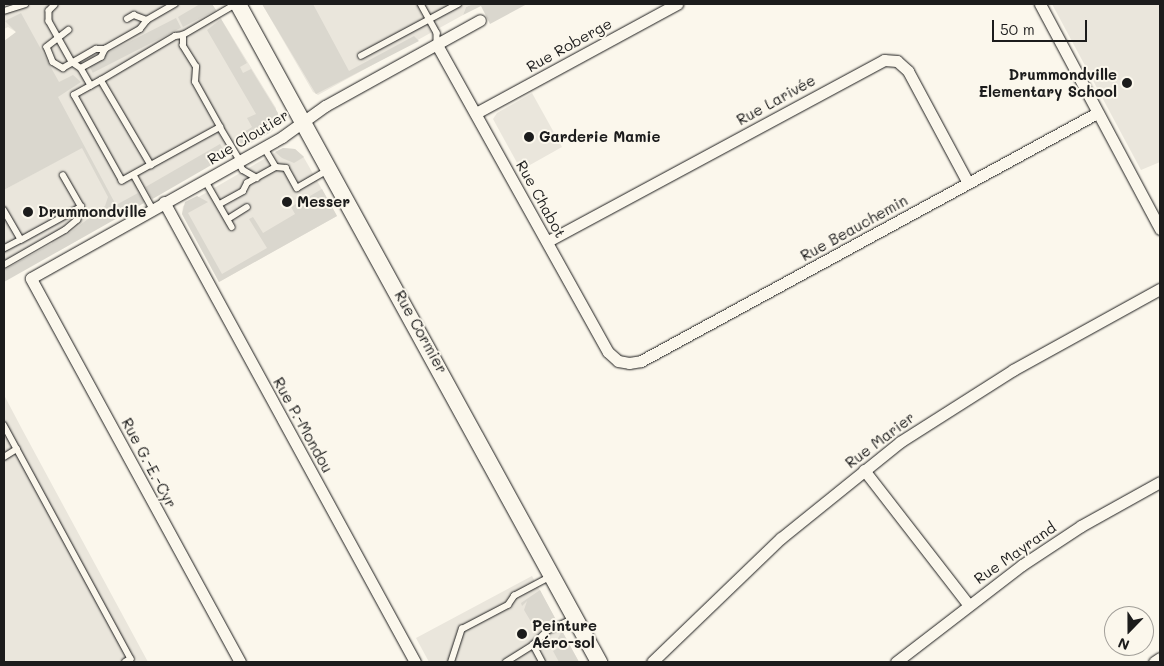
<!DOCTYPE html>
<meta charset="utf-8">
<style>
body{margin:0}
#map{position:relative;width:1164px;height:666px;overflow:hidden;background:#fbf7ec;font-family:Mali,sans-serif}
div>[style]{position:absolute}
.built>*{inset:0;background:#eae6dc}
.green>*{inset:0;background:#dad7ce;transform-origin:0 0}
.roads{filter:drop-shadow(0 0 1px #1c1c1c) drop-shadow(0 0 1px #1c1c1c)}
.lane>*{height:5.5px;margin:-2.75px;padding:0 2.75px;transform-origin:2.75px;border-radius:2.75px;background:#fbf7ec}
.street>*{height:11px;margin:-5.5px;padding:0 5.5px;transform-origin:5.5px;border-radius:5.5px;background:#fbf7ec}
.secondary>*{height:16px;margin:-8px;padding:0 8px;transform-origin:8px;border-radius:8px;background:#fbf7ec}
.dots>*{width:14px;height:14px;translate:-50% -50%;box-sizing:border-box;border:2px solid #fbf7ec;border-radius:50%}
span{translate:-50% -50%;white-space:nowrap;text-align:center;line-height:1.15;-webkit-text-stroke:4px #fbf7ec;paint-order:stroke}
.street-label{font-size:15px;color:#1c1c1c}
.poi-label{font-size:15px;color:#1c1c1c;font-weight:700}
.right{translate:-100% -50%;text-align:right}
.left{translate:0 -50%;text-align:left}
.frame{position:absolute;inset:0;border:5px solid #1c1c1c;pointer-events:none}
.north{position:absolute;left:1104px;top:606px;width:50px;height:50px;box-sizing:border-box;background:#fbf7ec;border:1px solid #a29f99;border-radius:50%;rotate:202deg;font-size:14px;font-weight:700;line-height:20px;text-align:center;color:#1c1c1c}
.north::after{content:'';display:block;margin:auto;width:18px;height:22px;background:#1c1c1c;clip-path:polygon(50% 0,100% 100%,50% 72%,0 100%)}
.scale{position:absolute;left:992px;top:20px;width:95px;height:22px;box-sizing:border-box;border:2px solid #1c1c1c;border-top:0;padding-left:6px;font-size:15px;line-height:18px;white-space:nowrap;color:#1c1c1c;-webkit-text-stroke:4px #fbf7ec;paint-order:stroke}
</style>
<div id="map">
<div class="built">
<div style="clip-path:polygon(4px 4px,212px 4px,276px 108px,276px 126px,57px 252px,48px 236px,4px 261px,4px 190px,78px 149px,16px 32px,8px 27px,4px 29px)"></div>
<div style="clip-path:polygon(262px 4px,473px 4px,466px 7px,463px 15px,318px 95px,313px 92px)"></div>
<div style="clip-path:polygon(1052px 4px,1160px 4px,1160px 162px,1141px 170px)"></div>
<div style="clip-path:polygon(532px 93px,562px 147px,521px 170px,493px 119px,497px 113px)"></div>
<div style="clip-path:polygon(283px 148px,295px 149px,303px 156px,337px 216px,219px 282px,182px 214px,183px 206px)"></div>
<div style="clip-path:polygon(4px 395px,23px 431px,148px 662px,4px 662px)"></div>
<div style="clip-path:polygon(532px 576px,579px 662px,429px 662px,416px 638px)"></div>
</div>
<div class="green">
<div style="clip-path:polygon(200px 4px,212px 4px,216px 10px,183px 27px,178px 17px)"></div>
<div style="clip-path:polygon(262px 4px,313px 4px,349px 71px,414px 36px,419px 41px,316px 94px)"></div>
<div style="clip-path:polygon(473px 4px,527px 4px,490px 24px,481px 6px,463px 15px,466px 7px)"></div>
<div style="clip-path:polygon(21px 13px,59px 82px,73px 75px,81px 82px,58px 97px,116px 205px,138px 193px,144px 203px,4px 282px,4px 270px,67px 235px,105px 206px,108px 197px,82px 148px,4px 190px,4px 41px,16px 32px,5px 21px)"></div>
<div style="left:176px;top:18px;width:11px;height:99px;rotate:63deg"></div>
<div style="clip-path:polygon(221px 19px,247px 63px,240px 67px,243px 73px,251px 69px,278px 113px,276px 126px,271px 132px,242px 148px,235px 138px,252px 127px,247px 118px,256px 114px,207px 30px)"></div>
<div style="left:220px;top:144px;width:14px;height:86px;rotate:60deg"></div>
<div style="clip-path:polygon(283px 148px,295px 149px,304px 157px,294px 163px,282px 158px,275px 152px)"></div>
<div style="clip-path:polygon(322px 189px,337px 216px,219px 282px,182px 214px,185px 202px,197px 196px,208px 202px,188px 213px,222px 274px,267px 248px,249px 219px,253px 217px,263px 233px,295px 214px,291px 207px)"></div>
<div style="clip-path:polygon(540px 590px,555px 618px,539px 627px,533px 625px,524px 610px,527px 601px,522px 606px,521px 603px)"></div>
<div style="clip-path:polygon(562px 631px,579px 662px,559px 662px,553px 651px,560px 647px,557px 640px)"></div>
</div>
<div class="roads">
<div class="lane">
<div style="left:421px;top:4px;width:33px;rotate:61deg"></div>
<div style="left:437px;top:33px;width:12px;rotate:90deg"></div>
<div style="left:55px;top:5px;width:8px;rotate:135deg"></div>
<div style="left:49px;top:11px;width:10px;rotate:90deg"></div>
<div style="left:49px;top:21px;width:47px;rotate:60.7deg"></div>
<div style="left:72px;top:62px;width:11px;rotate:34deg"></div>
<div style="left:81px;top:68px;width:20px;rotate:60deg"></div>
<div style="left:4px;top:11px;width:22px;rotate:-18deg"></div>
<div style="left:127px;top:19px;width:8px;rotate:-30deg"></div>
<div style="left:134px;top:15px;width:14px;rotate:21deg"></div>
<div style="left:69px;top:30px;width:28px;rotate:142deg"></div>
<div style="left:47px;top:47px;width:16px;rotate:68deg"></div>
<div style="left:53px;top:62px;width:12px;rotate:31deg"></div>
<div style="left:63px;top:68px;width:38px;rotate:-30deg"></div>
<div style="left:96px;top:49px;width:9px"></div>
<div style="left:105px;top:49px;width:40px;rotate:-29.7deg"></div>
<div style="left:140px;top:29px;width:11px;rotate:-52deg"></div>
<div style="left:147px;top:20px;width:32px;rotate:-30deg"></div>
<div style="left:361px;top:56px;width:110px;rotate:-28.2deg"></div>
<div style="left:81px;top:68px;width:23px;rotate:-29deg"></div>
<div style="left:101px;top:57px;width:9px;rotate:-63deg"></div>
<div style="left:101px;top:80px;width:99px;rotate:59.5deg"></div>
<div style="left:151px;top:165px;width:33px;rotate:151deg"></div>
<div style="left:122px;top:181px;width:98px;rotate:-119.2deg"></div>
<div style="left:74px;top:95px;width:31px;rotate:-29deg"></div>
<div style="left:101px;top:80px;width:86px;rotate:-30.7deg"></div>
<div style="left:175px;top:36px;width:8px;rotate:-7deg"></div>
<div style="left:220px;top:127px;width:51px;rotate:-119.1deg"></div>
<div style="left:195px;top:82px;width:15px;rotate:-86deg"></div>
<div style="left:196px;top:67px;width:25px;rotate:-122deg"></div>
<div style="left:183px;top:46px;width:11px;rotate:-90deg"></div>
<div style="left:183px;top:35px;width:61px;rotate:-30.3deg"></div>
<div style="left:264px;top:147px;width:23px;rotate:59deg"></div>
<div style="left:238px;top:161px;width:10px;rotate:61deg"></div>
<div style="left:243px;top:170px;width:16px;rotate:30deg"></div>
<div style="left:151px;top:165px;width:79px;rotate:-28.8deg"></div>
<div style="left:220px;top:127px;width:39px;rotate:59deg"></div>
<div style="left:134px;top:175px;width:39px;rotate:61deg"></div>
<div style="left:205px;top:180px;width:54px;rotate:60.1deg"></div>
<div style="left:220px;top:204px;width:26px;rotate:-29deg"></div>
<div style="left:243px;top:191px;width:9px;rotate:-63deg"></div>
<div style="left:247px;top:183px;width:33px;rotate:-29deg"></div>
<div style="left:276px;top:167px;width:10px;rotate:6deg"></div>
<div style="left:286px;top:168px;width:23px;rotate:61deg"></div>
<div style="left:297px;top:188px;width:34px;rotate:-30deg"></div>
<div style="left:4px;top:210px;width:34px;rotate:60deg"></div>
<div style="left:21px;top:240px;width:19px;rotate:152deg"></div>
<div style="left:228px;top:219px;width:22px;rotate:-32deg"></div>
<div style="left:21px;top:240px;width:68px;rotate:-28.8deg"></div>
<div style="left:4px;top:265px;width:70px;rotate:-29.8deg"></div>
<div style="left:65px;top:230px;width:16px;rotate:-40deg"></div>
<div style="left:77px;top:220px;width:14px;rotate:-73deg"></div>
<div style="left:81px;top:207px;width:36px;rotate:-120deg"></div>
<div style="left:4px;top:425px;width:266px;rotate:61.5deg"></div>
<div style="left:131px;top:659px;width:6px;rotate:149deg"></div>
<div style="left:4px;top:457px;width:15px;rotate:-32deg"></div>
<div style="left:451px;top:662px;width:35px;rotate:-72deg"></div>
<div style="left:462px;top:629px;width:52px;rotate:-27.6deg"></div>
<div style="left:508px;top:605px;width:11px;rotate:-56deg"></div>
<div style="left:514px;top:596px;width:40px;rotate:-28deg"></div>
<div style="left:506px;top:662px;width:32px;rotate:-32deg"></div>
<div style="left:542px;top:662px;width:19px;rotate:-118deg"></div>
<div style="left:533px;top:645px;width:20px;rotate:-45deg"></div>
<div style="left:547px;top:631px;width:29px;rotate:-25deg"></div>
</div>
<div class="street">
<div style="left:1040px;top:4px;width:255px;rotate:61.9deg"></div>
<div style="left:437px;top:45px;width:351px;rotate:60.9deg"></div>
<div style="left:608px;top:352px;width:13px;rotate:42deg"></div>
<div style="left:618px;top:361px;width:11px;rotate:10deg"></div>
<div style="left:629px;top:363px;width:12px;rotate:-9deg"></div>
<div style="left:641px;top:361px;width:519px;rotate:-28.54deg"></div>
<div style="left:476px;top:113px;width:229px;rotate:-28.5deg"></div>
<div style="left:164px;top:202px;width:524px;rotate:61.38deg"></div>
<div style="left:548px;top:241px;width:382px;rotate:-28.3deg"></div>
<div style="left:884px;top:60px;width:13px;rotate:4deg"></div>
<div style="left:897px;top:61px;width:15px;rotate:42deg"></div>
<div style="left:908px;top:71px;width:127px;rotate:61.8deg"></div>
<div style="left:864px;top:470px;width:170px;rotate:52.2deg"></div>
<div style="left:240px;top:662px;width:437px;rotate:-118.6deg"></div>
<div style="left:31px;top:278px;width:288px;rotate:-29.3deg"></div>
<div style="left:282px;top:137px;width:53px;rotate:-35.8deg"></div>
<div style="left:325px;top:106px;width:177px;rotate:-29deg"></div>
<div style="left:652px;top:662px;width:179px;rotate:-43.9deg"></div>
<div style="left:781px;top:538px;width:153px;rotate:-38.9deg"></div>
<div style="left:900px;top:442px;width:134px;rotate:-32.5deg"></div>
<div style="left:1013px;top:370px;width:168px;rotate:-28.9deg"></div>
<div style="left:896px;top:662px;width:159px;rotate:-37.6deg"></div>
<div style="left:1022px;top:565px;width:71px;rotate:-33.5deg"></div>
<div style="left:1081px;top:526px;width:90px;rotate:-29.1deg"></div>
<div style="left:1154px;top:662px;width:7px;rotate:-34deg"></div>
</div>
<div class="secondary">
<div style="left:238px;top:4px;width:751px;rotate:61.25deg"></div>
</div>
</div>
<div class="dots">
<div style="left:1127px;top:83px;background:#1c1c1c"></div>
<div style="left:529px;top:137px;background:#1c1c1c"></div>
<div style="left:287px;top:202px;background:#1c1c1c"></div>
<div style="left:28px;top:212px;background:#1c1c1c"></div>
<div style="left:522px;top:634px;background:#1c1c1c"></div>
</div>
<div class="street-label">
<span style="left:569px;top:45px;rotate:-29deg">Rue Roberge</span>
<span style="left:776px;top:100px;rotate:-29deg">Rue Larivée</span>
<span style="left:248px;top:137px;rotate:-31deg">Rue Cloutier</span>
<span style="left:541px;top:199px;rotate:61deg">Rue Chabot</span>
<span style="left:854px;top:228px;rotate:-29deg">Rue Beauchemin</span>
<span style="left:421px;top:332px;rotate:61deg">Rue Cormier</span>
<span style="left:303px;top:425px;rotate:61deg">Rue P.-Mondou</span>
<span style="left:880px;top:440px;rotate:-37deg">Rue Marier</span>
<span style="left:149px;top:463px;rotate:62deg">Rue G.-E.-Cyr</span>
<span style="left:1015px;top:553px;rotate:-35deg">Rue Mayrand</span>
</div>
<div class="poi-label">
<span class="right" style="left:1117px;top:83px">Drummondville<br>Elementary School</span>
<span class="left" style="left:539px;top:137px">Garderie Mamie</span>
<span class="left" style="left:297px;top:202px">Messer</span>
<span class="left" style="left:38px;top:212px">Drummondville</span>
<span class="left" style="left:532px;top:634px">Peinture<br>Aéro-sol</span>
</div>
<div class="frame"></div>
<div class="north">N</div>
<div class="scale">50 m</div>
</div>
